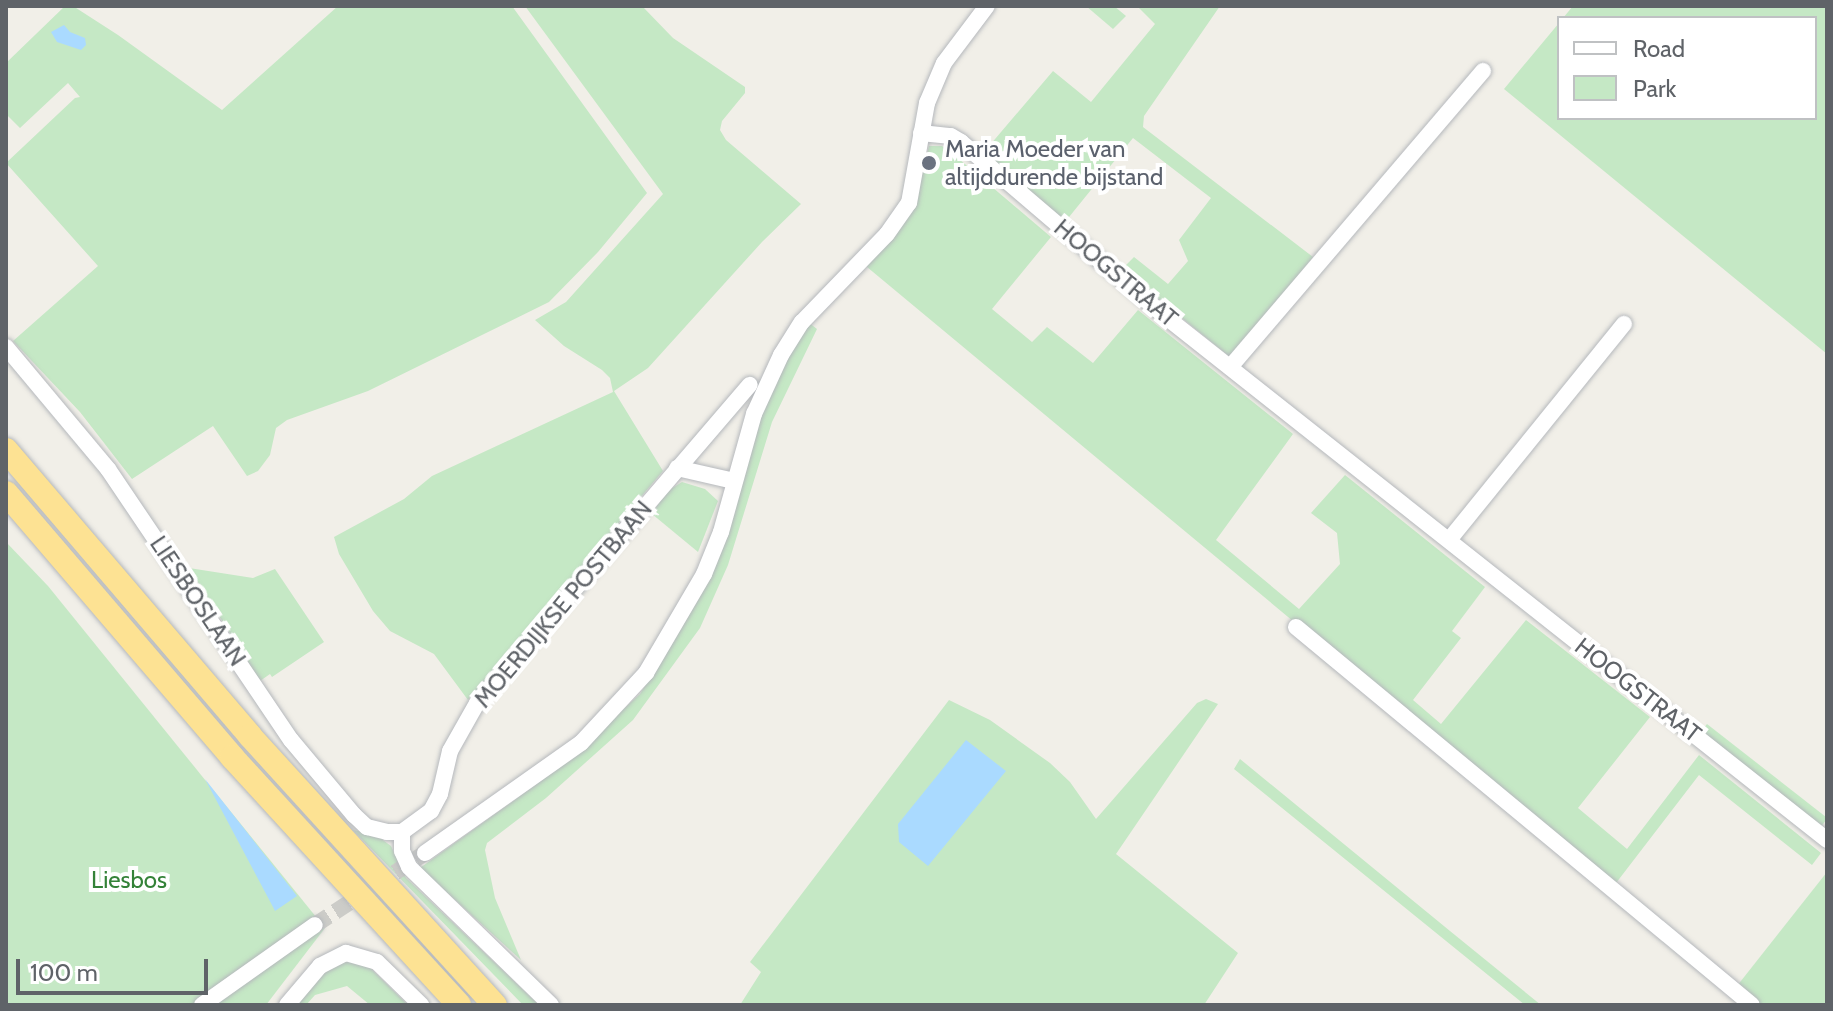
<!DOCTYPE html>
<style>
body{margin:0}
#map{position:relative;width:1833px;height:1011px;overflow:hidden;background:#f1efe8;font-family:Cabin,sans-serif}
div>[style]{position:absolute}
.green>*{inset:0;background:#c5e8c5;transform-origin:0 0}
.water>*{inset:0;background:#aadaff}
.minor-tunnel>*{height:16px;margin-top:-8px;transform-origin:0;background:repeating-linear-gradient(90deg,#ccccc8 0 16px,transparent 0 24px)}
.roads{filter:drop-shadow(0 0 2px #b5b8bc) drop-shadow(0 0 2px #b5b8bc)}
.minor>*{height:16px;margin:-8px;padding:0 8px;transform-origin:8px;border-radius:8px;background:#fff}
.highway>*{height:24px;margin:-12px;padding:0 12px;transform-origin:12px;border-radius:12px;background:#fde293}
.dots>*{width:22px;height:22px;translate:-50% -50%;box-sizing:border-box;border:4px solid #fff;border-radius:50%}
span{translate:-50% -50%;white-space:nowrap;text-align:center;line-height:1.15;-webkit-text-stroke:8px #fff;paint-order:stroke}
.worship-label{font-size:24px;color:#5b616d}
.left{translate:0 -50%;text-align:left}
.street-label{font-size:24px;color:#5f6368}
.park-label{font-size:24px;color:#348238}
.frame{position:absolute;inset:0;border:8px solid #5f6368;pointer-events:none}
.legend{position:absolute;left:1557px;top:16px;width:260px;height:104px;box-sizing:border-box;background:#fff;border:2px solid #bfc1c3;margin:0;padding:10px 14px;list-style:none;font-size:24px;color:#5f6368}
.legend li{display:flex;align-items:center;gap:16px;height:40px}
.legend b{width:40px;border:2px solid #bfc1c3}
.scale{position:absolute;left:16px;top:959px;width:192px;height:36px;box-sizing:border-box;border:4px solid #5f6368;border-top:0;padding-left:10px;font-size:24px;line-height:28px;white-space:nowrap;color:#5f6368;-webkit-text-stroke:6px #fff;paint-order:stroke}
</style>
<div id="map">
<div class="green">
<div style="clip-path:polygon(65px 6px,73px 6px,118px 35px,222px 110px,338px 6px,512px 6px,647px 193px,598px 252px,549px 302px,368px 391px,287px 420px,276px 428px,270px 455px,258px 471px,247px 476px,213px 426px,132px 479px,80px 412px,13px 341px,98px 266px,6px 163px,75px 98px,80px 97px,68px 83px,20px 128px,6px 114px,6px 63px)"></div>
<div style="clip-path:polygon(525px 6px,642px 6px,673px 38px,745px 87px,745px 93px,722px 121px,720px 130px,726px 140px,801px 204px,762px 242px,648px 368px,614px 391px,663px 471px,468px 700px,434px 654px,390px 631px,373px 611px,339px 554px,334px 537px,404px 499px,432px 476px,613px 392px,610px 378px,602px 370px,564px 346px,535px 320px,566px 302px,663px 194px)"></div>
<div style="clip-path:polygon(1086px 6px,1114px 6px,1126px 16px,1113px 29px)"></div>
<div style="clip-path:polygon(1137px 6px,1220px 6px,1144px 116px,1143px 127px,1313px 257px,1231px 358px,1122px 269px,1134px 257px,1168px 284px,1188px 261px,1179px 240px,1211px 198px,1133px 138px,1065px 222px,984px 152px,1053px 71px,1091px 102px,1155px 24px)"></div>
<div style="clip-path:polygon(1573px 6px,1827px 6px,1827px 354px,1504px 89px,1559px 23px,1559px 118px,1815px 118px,1815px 18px,1563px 18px)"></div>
<div style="clip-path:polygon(929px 146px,942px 146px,959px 159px,1051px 237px,992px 309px,1032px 342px,1047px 327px,1093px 363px,1138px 310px,1293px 434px,1216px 540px,1299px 609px,1340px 564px,1337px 533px,1311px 513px,1345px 475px,1485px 587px,1452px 631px,1461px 638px,1413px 700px,1441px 724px,1526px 620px,1650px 717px,1578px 808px,1627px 849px,1699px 755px,1821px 853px,1812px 865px,1699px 775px,1613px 887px,861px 262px,919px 186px)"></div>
<div style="clip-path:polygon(808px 322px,817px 329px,772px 422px,728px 565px,700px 628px,633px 720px,546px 798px,487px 843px,485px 850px,495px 898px,521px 960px,420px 868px,559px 768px,640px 694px,696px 603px,709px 576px,750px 442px,776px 381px)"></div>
<div style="clip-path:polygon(682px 482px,705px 489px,718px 501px,698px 552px,652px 514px,666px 492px)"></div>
<div style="clip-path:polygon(6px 542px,48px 586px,325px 928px,266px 1005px,6px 1005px)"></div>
<div style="clip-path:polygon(189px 568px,253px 578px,275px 569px,324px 642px,272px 677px,270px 674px,260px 681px)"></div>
<div style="clip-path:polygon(1206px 699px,1218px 704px,1116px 854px,1238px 953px,1204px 1005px,740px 1005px,761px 972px,750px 962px,949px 700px,990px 720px,1050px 763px,1070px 782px,1096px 819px,1197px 703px)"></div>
<div style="left:1707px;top:724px;width:153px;height:13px;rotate:38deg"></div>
<div style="clip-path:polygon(1240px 759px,1450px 931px,1541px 1005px,1525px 1005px,1234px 769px)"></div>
<div style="clip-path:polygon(353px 830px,376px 835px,391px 846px,406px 878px,539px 1005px,523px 1005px)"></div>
<div style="clip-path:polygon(1827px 872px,1827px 1005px,1761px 1005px,1737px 986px)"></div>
<div style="clip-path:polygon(362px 960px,408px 1005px,370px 1005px,347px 986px,315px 995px,306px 1005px,297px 1005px,333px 962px)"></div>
</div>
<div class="water">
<div style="clip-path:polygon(64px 25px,70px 32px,85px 38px,86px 45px,81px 50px,57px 42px,51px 32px)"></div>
<div style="clip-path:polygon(966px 740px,1006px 771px,928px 866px,899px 842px,898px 824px)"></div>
<div style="clip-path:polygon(205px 779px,297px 896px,275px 911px,273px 907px)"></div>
</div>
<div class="minor-tunnel">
<div style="left:315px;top:925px;width:131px;rotate:-33.2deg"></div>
</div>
<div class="roads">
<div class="minor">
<div style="left:921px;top:133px;width:30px;rotate:6deg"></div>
<div style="left:951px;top:136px;width:12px;rotate:31deg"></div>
<div style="left:961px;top:142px;width:270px;rotate:40.5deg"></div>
<div style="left:1166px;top:317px;width:843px;rotate:38.35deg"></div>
<div style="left:6px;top:347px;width:159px;rotate:50.1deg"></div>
<div style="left:108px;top:469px;width:327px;rotate:56deg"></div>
<div style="left:291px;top:740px;width:98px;rotate:50deg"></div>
<div style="left:354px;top:815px;width:18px;rotate:43deg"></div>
<div style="left:367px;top:827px;width:21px;rotate:14deg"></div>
<div style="left:387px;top:832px;width:15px"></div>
<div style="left:402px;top:832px;width:36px;rotate:-36deg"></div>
<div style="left:431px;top:811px;width:19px;rotate:-62deg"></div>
<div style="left:440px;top:794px;width:44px;rotate:-76.9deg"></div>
<div style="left:450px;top:751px;width:55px;rotate:-60.6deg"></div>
<div style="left:477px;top:703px;width:419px;rotate:-49.4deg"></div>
<div style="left:1231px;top:366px;width:388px;rotate:-49.5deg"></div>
<div style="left:677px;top:468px;width:58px;rotate:12.8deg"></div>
<div style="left:1449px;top:540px;width:278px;rotate:-51deg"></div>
<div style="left:1296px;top:627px;width:592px;rotate:39.66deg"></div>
<div style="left:402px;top:832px;width:19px;rotate:90deg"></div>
<div style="left:402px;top:851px;width:17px;rotate:66deg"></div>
<div style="left:409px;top:867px;width:198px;rotate:44.2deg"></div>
<div style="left:425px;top:853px;width:191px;rotate:-35.2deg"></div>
<div style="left:581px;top:743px;width:96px;rotate:-47.1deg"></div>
<div style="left:646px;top:673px;width:115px;rotate:-59.6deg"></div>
<div style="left:704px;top:574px;width:45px;rotate:-68deg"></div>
<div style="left:721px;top:532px;width:123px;rotate:-74.4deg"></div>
<div style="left:754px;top:414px;width:65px;rotate:-65.4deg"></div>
<div style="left:781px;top:355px;width:39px;rotate:-58deg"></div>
<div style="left:802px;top:322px;width:122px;rotate:-46deg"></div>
<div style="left:887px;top:234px;width:38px;rotate:-55deg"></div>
<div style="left:909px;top:203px;width:102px;rotate:-79.8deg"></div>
<div style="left:927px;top:103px;width:43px;rotate:-67deg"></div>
<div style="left:944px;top:63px;width:71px;rotate:-53deg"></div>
<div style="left:202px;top:1005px;width:138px;rotate:-35.3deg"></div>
<div style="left:287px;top:1005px;width:51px;rotate:-49.8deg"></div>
<div style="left:320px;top:966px;width:29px;rotate:-27deg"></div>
<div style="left:346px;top:953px;width:32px;rotate:16deg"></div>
<div style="left:377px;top:962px;width:62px;rotate:44.3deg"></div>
</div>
<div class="highway">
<div style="left:6px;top:450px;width:376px;rotate:49.5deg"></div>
<div style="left:250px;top:736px;width:364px;rotate:47.7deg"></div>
<div style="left:6px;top:493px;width:348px;rotate:49.4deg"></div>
<div style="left:232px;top:757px;width:336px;rotate:47.5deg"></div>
</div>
</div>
<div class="dots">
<div style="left:929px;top:163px;background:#6b7280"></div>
</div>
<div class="worship-label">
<span class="left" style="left:945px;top:163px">Maria Moeder van<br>altijddurende bijstand</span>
</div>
<div class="street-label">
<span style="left:1116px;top:273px;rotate:40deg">HOOGSTRAAT</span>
<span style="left:198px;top:601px;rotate:56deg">LIESBOSLAAN</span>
<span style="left:563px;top:604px;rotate:-50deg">MOERDIJKSE POSTBAAN</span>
<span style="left:1638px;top:690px;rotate:38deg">HOOGSTRAAT</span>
</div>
<div class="park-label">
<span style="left:129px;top:880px">Liesbos</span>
</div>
<div class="frame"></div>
<ul class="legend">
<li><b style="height:10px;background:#fff"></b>Road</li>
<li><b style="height:22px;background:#c5e8c5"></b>Park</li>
</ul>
<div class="scale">100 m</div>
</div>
